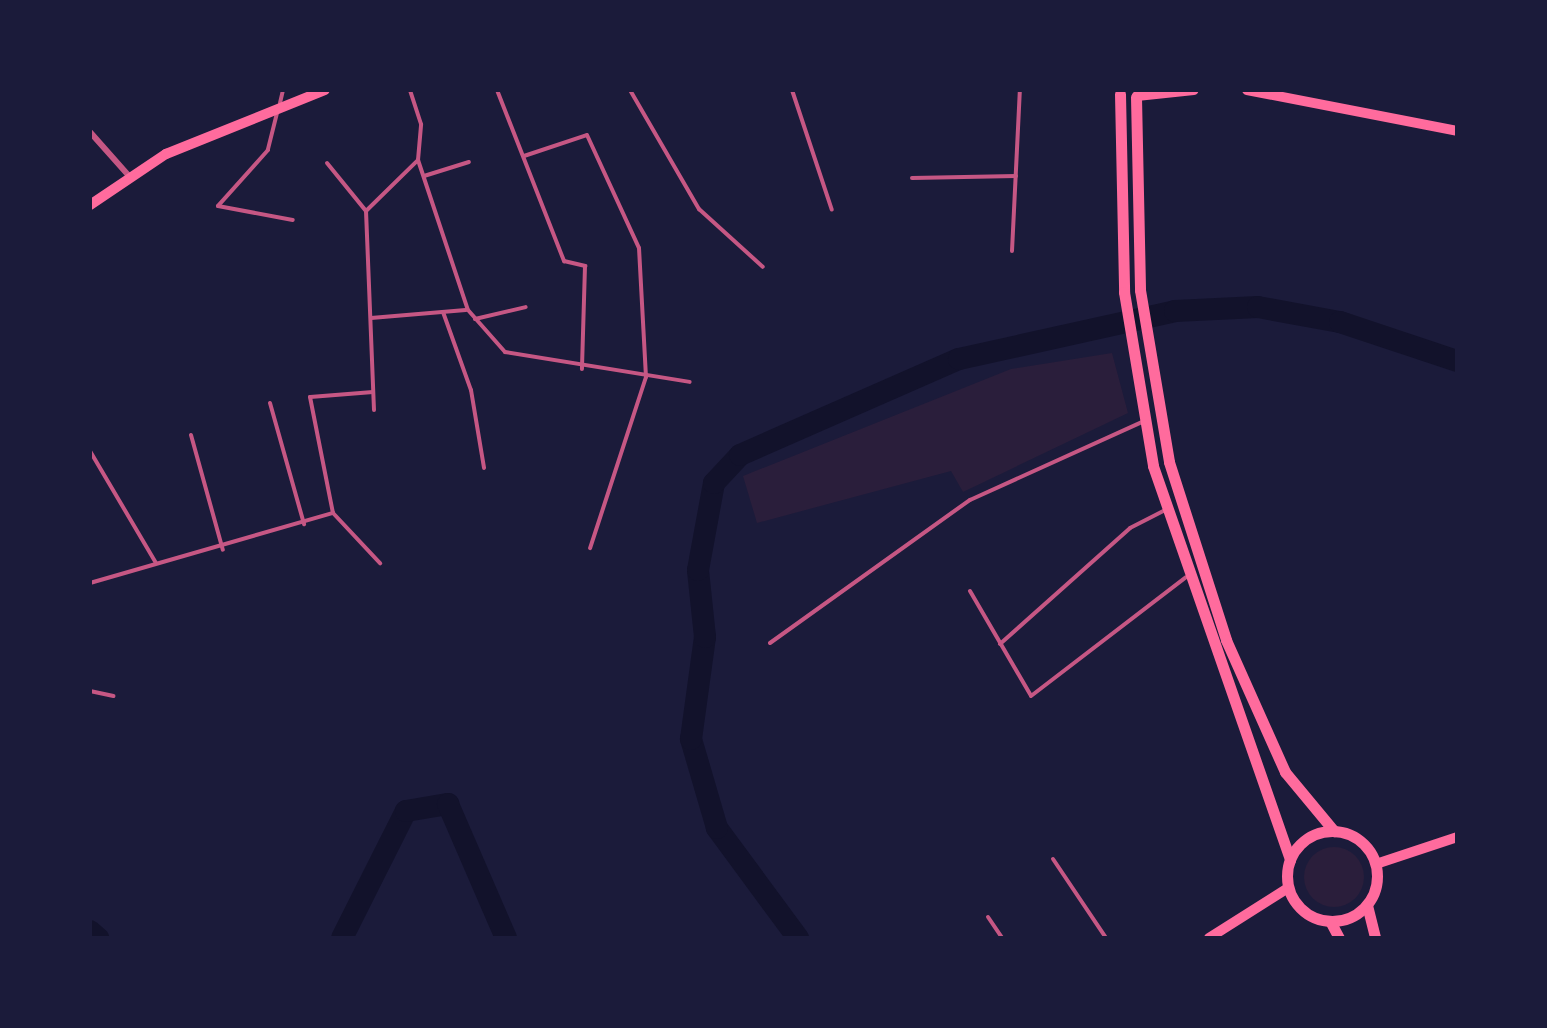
<!DOCTYPE html>
<style>
body{margin:0}
#map{position:relative;width:1547px;height:1028px;overflow:hidden;background:#1b1b3a;font-family:Mulish,sans-serif}
div>[style]{position:absolute}
.green>*{inset:0;background:#2a1e3b}
.round{border-radius:50%}
.river>*{height:22px;margin:-11px;padding:0 11px;transform-origin:11px;border-radius:11px;background:#12122b}
.service>*{height:4px;margin:-2px;padding:0 2px;transform-origin:2px;border-radius:2px;background:#c65784}
.minor>*{height:6px;margin:-3px;padding:0 3px;transform-origin:3px;border-radius:3px;background:#c65784}
.secondary>*{height:10px;margin:-5px;padding:0 5px;transform-origin:5px;border-radius:5px;background:#ff6b9d}
.primary>*{height:11px;margin:-5.5px;padding:0 5.5px;transform-origin:5.5px;border-radius:5.5px;background:#ff6b9d}
.primary>.ring{margin:-5.5px;padding:0;box-sizing:content-box;background:none;border:11px solid #ff6b9d;border-radius:50%}
span{translate:-50% -50%;white-space:nowrap;text-align:center;line-height:1.15;-webkit-text-stroke:8px #1b1b3a;paint-order:stroke}
.frame{position:absolute;inset:0;border:92px solid #1b1b3a;pointer-events:none}
</style>
<div id="map">
<div class="green">
<div style="clip-path:polygon(1112px 353px,1128px 413px,963px 492px,951px 471px,757px 523px,743px 476px,1011px 369px)"></div>
<div class="round" style="left:1304px;top:847px;width:60px;height:60px"></div>
</div>
<div class="river">
<div style="left:90px;top:931px;width:11px;rotate:41deg"></div>
<div style="left:342px;top:938px;width:142px;rotate:-63.3deg"></div>
<div style="left:406px;top:811px;width:43px;rotate:-9.5deg"></div>
<div style="left:448px;top:804px;width:146px;rotate:66.6deg"></div>
<div style="left:798px;top:938px;width:137px;rotate:-126.4deg"></div>
<div style="left:717px;top:828px;width:93px;rotate:-106.3deg"></div>
<div style="left:691px;top:739px;width:103px;rotate:-82.2deg"></div>
<div style="left:705px;top:637px;width:67px;rotate:-96deg"></div>
<div style="left:698px;top:570px;width:88px;rotate:-79.6deg"></div>
<div style="left:714px;top:483px;width:38px;rotate:-47deg"></div>
<div style="left:740px;top:455px;width:239px;rotate:-23.7deg"></div>
<div style="left:959px;top:359px;width:221px;rotate:-12.5deg"></div>
<div style="left:1175px;top:311px;width:83px;rotate:-2.8deg"></div>
<div style="left:1258px;top:307px;width:83px;rotate:10.4deg"></div>
<div style="left:1340px;top:322px;width:123px;rotate:18.4deg"></div>
</div>
<div class="service">
<div style="left:497px;top:90px;width:184px;rotate:68.6deg"></div>
<div style="left:564px;top:261px;width:22px;rotate:13deg"></div>
<div style="left:585px;top:266px;width:103px;rotate:91.7deg"></div>
<div style="left:630px;top:90px;width:138px;rotate:59.9deg"></div>
<div style="left:699px;top:209px;width:86px;rotate:42.2deg"></div>
<div style="left:792px;top:90px;width:126px;rotate:71.6deg"></div>
<div style="left:280px;top:103px;width:13px;rotate:-77deg"></div>
<div style="left:277px;top:113px;width:38px;rotate:104deg"></div>
<div style="left:268px;top:150px;width:75px;rotate:131.8deg"></div>
<div style="left:218px;top:206px;width:76px;rotate:10.6deg"></div>
<div style="left:524px;top:156px;width:66px;rotate:-18.4deg"></div>
<div style="left:587px;top:135px;width:124px;rotate:65.3deg"></div>
<div style="left:639px;top:248px;width:129px;rotate:86.9deg"></div>
<div style="left:646px;top:377px;width:180px;rotate:108.1deg"></div>
<div style="left:418px;top:160px;width:158px;rotate:71.6deg"></div>
<div style="left:468px;top:310px;width:56px;rotate:48.6deg"></div>
<div style="left:505px;top:352px;width:187px;rotate:9.2deg"></div>
<div style="left:327px;top:163px;width:62px;rotate:50.9deg"></div>
<div style="left:424px;top:176px;width:47px;rotate:-17.3deg"></div>
<div style="left:912px;top:178px;width:104px;rotate:-1.1deg"></div>
<div style="left:1012px;top:251px;width:161px;rotate:-87.2deg"></div>
<div style="left:443px;top:312px;width:83px;rotate:70.3deg"></div>
<div style="left:471px;top:390px;width:79px;rotate:80.5deg"></div>
<div style="left:371px;top:318px;width:95px;rotate:-4.8deg"></div>
<div style="left:475px;top:319px;width:52px;rotate:-13.2deg"></div>
<div style="left:373px;top:392px;width:63px;rotate:175.5deg"></div>
<div style="left:310px;top:397px;width:118px;rotate:78.8deg"></div>
<div style="left:333px;top:513px;width:69px;rotate:46.8deg"></div>
<div style="left:270px;top:403px;width:126px;rotate:74.3deg"></div>
<div style="left:374px;top:410px;width:199px;rotate:-92.3deg"></div>
<div style="left:366px;top:211px;width:73px;rotate:-44.4deg"></div>
<div style="left:418px;top:160px;width:36px;rotate:-85deg"></div>
<div style="left:421px;top:124px;width:36px;rotate:-108deg"></div>
<div style="left:191px;top:435px;width:119px;rotate:74.5deg"></div>
<div style="left:90px;top:451px;width:130px;rotate:59.5deg"></div>
<div style="left:90px;top:583px;width:253px;rotate:-16.1deg"></div>
<div style="left:970px;top:591px;width:121px;rotate:59.8deg"></div>
<div style="left:1031px;top:696px;width:195px;rotate:-37.5deg"></div>
<div style="left:770px;top:643px;width:246px;rotate:-35.6deg"></div>
<div style="left:970px;top:500px;width:191px;rotate:-24.4deg"></div>
<div style="left:1000px;top:644px;width:174px;rotate:-41.7deg"></div>
<div style="left:1130px;top:528px;width:39px;rotate:-27deg"></div>
<div style="left:90px;top:691px;width:24px;rotate:12deg"></div>
<div style="left:1053px;top:859px;width:95px;rotate:56.1deg"></div>
<div style="left:988px;top:917px;width:25px;rotate:56deg"></div>
</div>
<div class="minor">
<div style="left:90px;top:132px;width:60px;rotate:48.4deg"></div>
</div>
<div class="secondary">
<div style="left:1247px;top:90px;width:214px;rotate:11deg"></div>
<div style="left:1137px;top:96px;width:57px;rotate:-6deg"></div>
<div style="left:90px;top:205px;width:92px;rotate:-33.9deg"></div>
<div style="left:166px;top:154px;width:171px;rotate:-21.9deg"></div>
<div style="left:1376px;top:864px;width:85px;rotate:-18.4deg"></div>
<div style="left:1209px;top:938px;width:93px;rotate:-32.3deg"></div>
</div>
<div class="primary">
<div style="left:1120px;top:94px;width:198px;rotate:88.8deg"></div>
<div style="left:1124px;top:292px;width:176px;rotate:80.5deg"></div>
<div style="left:1153px;top:466px;width:417px;rotate:70.8deg"></div>
<div style="left:1136px;top:97px;width:193px;rotate:88.8deg"></div>
<div style="left:1140px;top:290px;width:174px;rotate:80.4deg"></div>
<div style="left:1169px;top:462px;width:187px;rotate:72.2deg"></div>
<div style="left:1226px;top:640px;width:145px;rotate:65.9deg"></div>
<div style="left:1285px;top:772px;width:77px;rotate:50.3deg"></div>
<div class="ring" style="left:1287px;top:831px;width:79px;height:79px"></div>
<div style="left:1367px;top:905px;width:34px;rotate:76deg"></div>
<div style="left:1330px;top:921px;width:19px;rotate:62deg"></div>
</div>
<div class="frame"></div>
</div>
